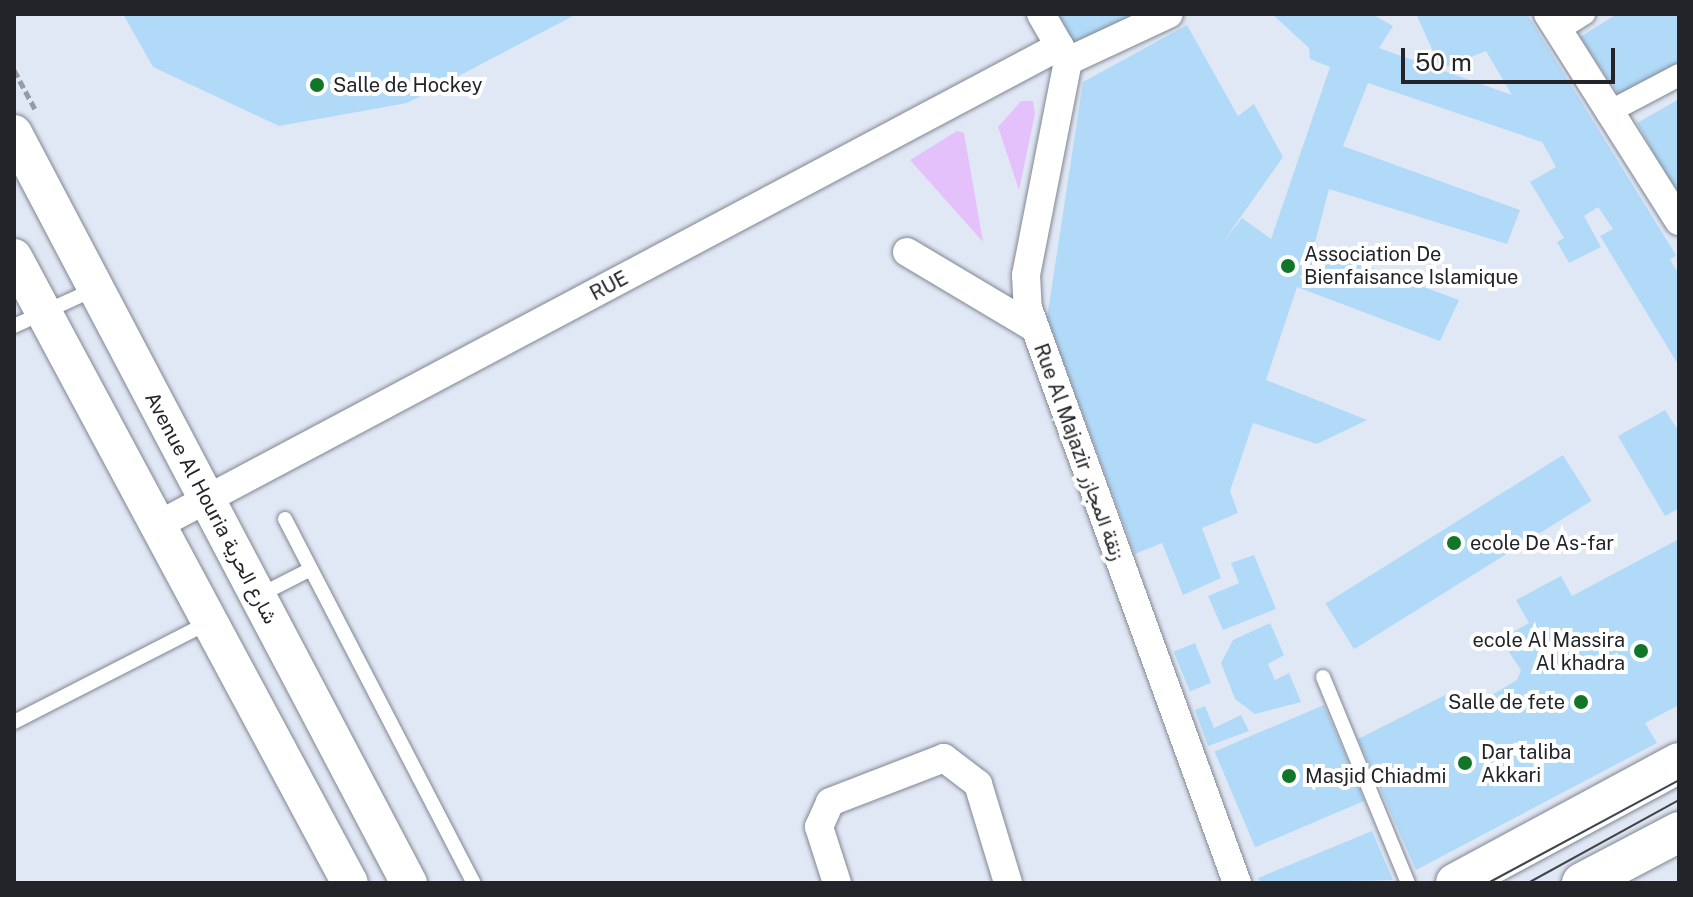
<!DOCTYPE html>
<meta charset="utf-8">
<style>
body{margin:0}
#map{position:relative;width:1693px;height:897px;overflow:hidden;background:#e1e8f5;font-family:"Public Sans",Vazirmatn,sans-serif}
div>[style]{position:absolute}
.green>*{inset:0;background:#e5c1fc}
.building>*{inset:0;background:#b1daf8;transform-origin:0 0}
.path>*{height:5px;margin-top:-2.5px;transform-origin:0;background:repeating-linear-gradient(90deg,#959aa3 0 8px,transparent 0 12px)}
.roads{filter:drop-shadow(0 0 2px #808692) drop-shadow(0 0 2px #808692)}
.service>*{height:14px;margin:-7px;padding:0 7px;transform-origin:7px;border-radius:7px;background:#fff}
.pedestrian>*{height:22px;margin:-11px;padding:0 11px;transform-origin:11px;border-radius:11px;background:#fff}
.minor>*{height:28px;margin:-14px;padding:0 14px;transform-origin:14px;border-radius:14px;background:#fff}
.tertiary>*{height:36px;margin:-18px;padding:0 18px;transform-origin:18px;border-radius:18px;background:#fff}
.secondary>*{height:40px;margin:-20px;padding:0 20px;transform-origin:20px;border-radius:20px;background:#fff}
.tram>*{height:2px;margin:-1px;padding:0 1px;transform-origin:1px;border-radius:1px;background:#42454b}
.dots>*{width:22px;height:22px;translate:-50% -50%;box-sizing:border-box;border:4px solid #fff;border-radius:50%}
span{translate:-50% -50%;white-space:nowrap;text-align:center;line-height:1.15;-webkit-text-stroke:8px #fff;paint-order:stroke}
.poi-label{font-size:20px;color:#222429}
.left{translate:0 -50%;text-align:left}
.right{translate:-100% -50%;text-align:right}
.street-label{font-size:20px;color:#222429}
.frame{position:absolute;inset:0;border:16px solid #222429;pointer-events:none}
.scale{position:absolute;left:1401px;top:48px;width:214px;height:36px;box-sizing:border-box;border:4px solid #222429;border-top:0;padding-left:10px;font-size:24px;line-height:28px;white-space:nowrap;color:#222429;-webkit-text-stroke:6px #fff;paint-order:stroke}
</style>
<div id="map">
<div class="green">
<div style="clip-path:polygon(1021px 101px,1033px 101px,1035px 114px,1019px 190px,998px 127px)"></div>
<div style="clip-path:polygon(957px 131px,964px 133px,983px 242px,910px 160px)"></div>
</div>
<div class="building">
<div style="clip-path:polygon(123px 14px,577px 14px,407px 103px,279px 126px,153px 67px)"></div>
<div style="clip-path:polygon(1057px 14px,1148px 14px,1078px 53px)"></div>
<div style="clip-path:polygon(1272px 14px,1372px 14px,1393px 26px,1379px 48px,1512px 95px,1486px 51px,1441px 69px,1416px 14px,1527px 14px,1676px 255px,1670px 260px,1679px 274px,1679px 366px,1600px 236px,1613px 229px,1598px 207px,1584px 216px,1601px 247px,1569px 263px,1557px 242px,1564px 238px,1530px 182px,1556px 167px,1542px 142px,1368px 83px,1343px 146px,1520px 210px,1507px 244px,1329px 189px,1314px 246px,1459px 300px,1440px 341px,1297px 287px,1266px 380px,1367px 420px,1317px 444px,1253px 423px,1230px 491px,1238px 513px,1202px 528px,1221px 578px,1183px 595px,1162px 543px,1135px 554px,1047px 318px,1083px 82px,1187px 25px,1238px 116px,1254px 104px,1283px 157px,1223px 242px,1242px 218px,1271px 239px,1330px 67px,1310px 59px,1309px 48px)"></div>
<div style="clip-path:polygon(1617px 14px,1679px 14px,1679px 75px,1625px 104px,1580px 37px)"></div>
<div style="clip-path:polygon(1679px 99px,1679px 198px,1637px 123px)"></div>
<div style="clip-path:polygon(1665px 410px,1679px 432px,1679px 508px,1665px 516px,1618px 436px)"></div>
<div style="left:1563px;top:455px;width:54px;height:280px;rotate:58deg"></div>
<div style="clip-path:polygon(1679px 539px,1679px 705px,1645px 723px,1657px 743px,1416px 870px,1358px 739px,1455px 690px,1465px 711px,1517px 680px,1521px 670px,1500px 639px,1529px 623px,1516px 600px,1561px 576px,1572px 596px)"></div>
<div style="clip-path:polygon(1254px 555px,1276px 609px,1223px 630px,1208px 596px,1239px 583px,1231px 563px)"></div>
<div style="clip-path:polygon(1270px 623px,1284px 655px,1268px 664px,1275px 680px,1289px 673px,1301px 702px,1255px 714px,1235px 699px,1221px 663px,1233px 640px)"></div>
<div style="left:1195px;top:643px;width:43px;height:23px;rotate:68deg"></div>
<div style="left:1324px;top:705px;width:104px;height:119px;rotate:67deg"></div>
<div style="clip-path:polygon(1205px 706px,1214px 728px,1241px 715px,1249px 731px,1208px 746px,1195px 710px)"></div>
<div style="clip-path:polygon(1372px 831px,1393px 880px,1260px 883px,1258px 878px)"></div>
</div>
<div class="path">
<div style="left:14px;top:70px;width:44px;rotate:61.7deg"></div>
</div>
<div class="roads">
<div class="service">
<div style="left:14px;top:326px;width:89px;rotate:-24.6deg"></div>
<div style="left:285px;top:519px;width:410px;rotate:62.6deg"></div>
<div style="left:260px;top:595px;width:55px;rotate:-27deg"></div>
<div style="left:1323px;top:677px;width:223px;rotate:67.6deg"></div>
<div style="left:14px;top:722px;width:219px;rotate:-27.1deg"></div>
</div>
<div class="pedestrian">
<div style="left:1558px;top:30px;width:31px;rotate:-32deg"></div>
<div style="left:1607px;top:113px;width:81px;rotate:-27.8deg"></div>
</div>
<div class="minor">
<div style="left:1041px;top:14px;width:54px;rotate:60.1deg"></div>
<div style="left:1068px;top:61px;width:218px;rotate:101.1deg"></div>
<div style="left:1026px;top:275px;width:33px;rotate:87deg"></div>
<div style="left:1028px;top:308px;width:612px;rotate:70.02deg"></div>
<div style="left:1548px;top:14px;width:245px;rotate:57.7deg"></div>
<div style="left:1068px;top:61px;width:111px;rotate:-25deg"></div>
<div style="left:907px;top:252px;width:147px;rotate:30.8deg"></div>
<div style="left:158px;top:525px;width:1021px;rotate:-27.97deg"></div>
<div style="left:837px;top:883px;width:59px;rotate:-107.8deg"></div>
<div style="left:819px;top:827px;width:27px;rotate:-66deg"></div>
<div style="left:830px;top:802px;width:122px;rotate:-21.1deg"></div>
<div style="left:944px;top:758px;width:43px;rotate:37.4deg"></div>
<div style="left:978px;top:784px;width:103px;rotate:73.1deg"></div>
</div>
<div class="tertiary">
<div style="left:14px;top:133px;width:848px;rotate:62.23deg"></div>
<div style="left:14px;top:257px;width:710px;rotate:61.78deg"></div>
</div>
<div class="secondary">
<div style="left:1456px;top:883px;width:253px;rotate:-28.3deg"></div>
<div style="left:1582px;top:883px;width:110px;rotate:-27.7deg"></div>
</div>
</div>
<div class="tram">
<div style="left:1488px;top:883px;width:217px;rotate:-28.3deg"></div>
<div style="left:1528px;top:883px;width:172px;rotate:-28.8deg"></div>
</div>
<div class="dots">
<div style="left:317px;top:85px;background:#117627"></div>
<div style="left:1288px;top:266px;background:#117627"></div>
<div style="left:1454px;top:543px;background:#117627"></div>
<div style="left:1641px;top:651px;background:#117627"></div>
<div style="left:1581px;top:702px;background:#117627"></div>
<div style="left:1465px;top:763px;background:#117627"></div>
<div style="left:1289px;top:776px;background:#117627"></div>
</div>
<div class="poi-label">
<span class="left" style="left:333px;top:85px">Salle de Hockey</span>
<span class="left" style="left:1304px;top:266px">Association De<br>Bienfaisance Islamique</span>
<span class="left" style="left:1470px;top:543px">ecole De As-far</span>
<span class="right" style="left:1625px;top:652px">ecole Al Massira<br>Al khadra</span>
<span class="right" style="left:1565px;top:702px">Salle de fete</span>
<span class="left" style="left:1481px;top:764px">Dar taliba<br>Akkari</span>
<span class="left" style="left:1305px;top:776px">Masjid Chiadmi</span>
</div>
<div class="street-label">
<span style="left:609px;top:286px;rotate:-28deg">RUE</span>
<span style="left:1079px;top:452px;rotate:70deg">Rue Al Majazir زنقة المجازر</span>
<span style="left:211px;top:508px;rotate:62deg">Avenue Al Houria شارع الحرية</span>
</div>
<div class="frame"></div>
<div class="scale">50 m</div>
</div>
